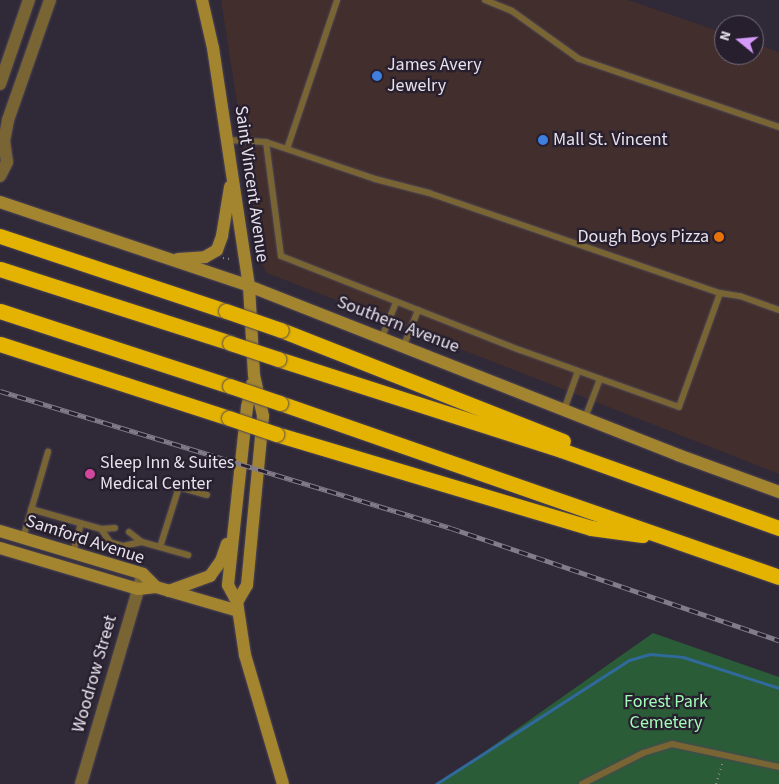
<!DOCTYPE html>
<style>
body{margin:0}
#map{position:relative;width:779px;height:784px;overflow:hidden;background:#302938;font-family:"Source Sans 3",sans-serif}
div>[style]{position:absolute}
.commercial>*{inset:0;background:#422e2c}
.green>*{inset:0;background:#2b5c38}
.stream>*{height:3px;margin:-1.5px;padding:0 1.5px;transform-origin:1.5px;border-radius:1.5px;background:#30699b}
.path>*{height:2px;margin-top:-1px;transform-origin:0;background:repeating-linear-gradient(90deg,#8f8995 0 1px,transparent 0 5px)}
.roads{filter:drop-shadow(0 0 1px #4d4655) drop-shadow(0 0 1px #4d4655)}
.lane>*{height:6px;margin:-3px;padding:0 3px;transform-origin:3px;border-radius:3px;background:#796534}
.street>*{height:12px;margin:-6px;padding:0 6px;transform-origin:6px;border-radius:6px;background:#796534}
.secondary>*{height:12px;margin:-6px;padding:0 6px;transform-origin:6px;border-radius:6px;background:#a4852f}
.highway>*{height:15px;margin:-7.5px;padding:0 7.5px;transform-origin:7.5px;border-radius:7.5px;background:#e4b201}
.rail>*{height:5px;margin-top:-2.5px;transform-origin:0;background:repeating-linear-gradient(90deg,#271f2e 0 9px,#827c89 0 18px);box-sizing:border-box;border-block:1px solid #827c89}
.bridges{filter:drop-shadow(0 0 1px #4d4655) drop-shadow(0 0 1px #4d4655)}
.highway-bridge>*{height:15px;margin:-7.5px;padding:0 7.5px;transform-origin:7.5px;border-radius:7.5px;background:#e4b201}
.dots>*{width:14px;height:14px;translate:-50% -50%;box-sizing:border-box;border:2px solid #271f2e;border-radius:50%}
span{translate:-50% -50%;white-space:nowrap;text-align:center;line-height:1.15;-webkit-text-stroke:4.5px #271f2e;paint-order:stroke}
.poi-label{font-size:18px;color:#e6e1eb}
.left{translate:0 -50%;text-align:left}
.right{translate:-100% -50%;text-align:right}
.street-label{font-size:18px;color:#e6e1eb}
.park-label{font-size:18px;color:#a1fcb6}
.north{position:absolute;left:714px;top:15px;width:50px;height:50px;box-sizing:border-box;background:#271f2e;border:1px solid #736d7a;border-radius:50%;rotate:287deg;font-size:14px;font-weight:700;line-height:20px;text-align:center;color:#e6e1eb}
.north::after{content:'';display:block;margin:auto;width:18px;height:22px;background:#d69bfa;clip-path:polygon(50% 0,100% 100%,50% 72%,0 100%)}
</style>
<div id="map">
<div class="commercial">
<div style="clip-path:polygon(221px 0,628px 0,724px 33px,724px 55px,754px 55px,754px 43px,779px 52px,779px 474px,267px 273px,262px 264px)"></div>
</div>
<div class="green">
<div style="clip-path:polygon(653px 633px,779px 677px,779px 784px,439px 784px)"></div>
</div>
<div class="stream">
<div style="left:436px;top:784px;width:229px;rotate:-32.7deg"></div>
<div style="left:629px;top:660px;width:22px;rotate:-16deg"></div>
<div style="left:650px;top:654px;width:33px;rotate:5deg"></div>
<div style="left:683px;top:657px;width:101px;rotate:17.9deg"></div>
</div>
<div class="path">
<div style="left:223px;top:258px;width:7px;rotate:8deg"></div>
<div style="left:716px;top:784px;width:21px;rotate:-73deg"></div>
</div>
<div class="roads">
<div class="lane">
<div style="left:485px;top:0;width:29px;rotate:22deg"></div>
<div style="left:512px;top:11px;width:82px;rotate:35.6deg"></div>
<div style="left:579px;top:59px;width:211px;rotate:18.8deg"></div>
<div style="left:227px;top:140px;width:39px;rotate:3deg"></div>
<div style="left:266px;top:142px;width:115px;rotate:18.7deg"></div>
<div style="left:375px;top:179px;width:56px;rotate:14.5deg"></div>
<div style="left:429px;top:193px;width:308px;rotate:19deg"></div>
<div style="left:720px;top:293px;width:20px;rotate:9deg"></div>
<div style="left:740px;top:296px;width:41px;rotate:19.7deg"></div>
<div style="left:266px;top:142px;width:115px;rotate:82.5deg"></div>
<div style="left:281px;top:256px;width:257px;rotate:21.5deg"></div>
<div style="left:520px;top:350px;width:169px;rotate:19.7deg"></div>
<div style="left:679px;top:407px;width:121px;rotate:-70.2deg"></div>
<div style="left:287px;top:149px;width:157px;rotate:-71.4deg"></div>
<div style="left:382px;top:337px;width:38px;rotate:-68deg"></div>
<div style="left:404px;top:345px;width:38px;rotate:-68deg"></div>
<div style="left:564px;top:410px;width:41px;rotate:-70.3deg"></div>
<div style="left:585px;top:418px;width:42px;rotate:-69deg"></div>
<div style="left:31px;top:509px;width:73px;rotate:15.9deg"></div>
<div style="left:101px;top:529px;width:16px;rotate:55deg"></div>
<div style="left:110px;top:542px;width:14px;rotate:17deg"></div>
<div style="left:123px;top:546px;width:19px;rotate:-12deg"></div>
<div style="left:142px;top:542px;width:48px;rotate:15.8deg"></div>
<div style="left:101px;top:529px;width:14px;rotate:-4deg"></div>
<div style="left:129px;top:532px;width:16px;rotate:38deg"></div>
<div style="left:23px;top:538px;width:90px;rotate:-73.8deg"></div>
<div style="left:160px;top:547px;width:63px;rotate:-72.4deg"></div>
<div style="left:179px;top:487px;width:29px;rotate:16deg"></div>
<div style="left:73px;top:553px;width:30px;rotate:-75deg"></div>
<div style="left:582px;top:784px;width:68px;rotate:-26.9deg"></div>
<div style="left:643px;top:753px;width:30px;rotate:-17deg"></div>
<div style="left:672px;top:744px;width:109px;rotate:12.1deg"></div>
</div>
<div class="street">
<div style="left:0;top:84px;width:89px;rotate:-71deg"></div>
<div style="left:0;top:176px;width:16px;rotate:-63deg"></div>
<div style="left:7px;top:162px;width:21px;rotate:-98deg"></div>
<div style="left:4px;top:141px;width:21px;rotate:-79deg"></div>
<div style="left:8px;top:120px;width:127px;rotate:-70.7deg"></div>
<div style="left:81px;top:784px;width:219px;rotate:-73.6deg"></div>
</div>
<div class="secondary">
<div style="left:202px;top:0;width:49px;rotate:77.1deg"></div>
<div style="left:213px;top:48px;width:241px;rotate:81.4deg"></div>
<div style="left:249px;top:286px;width:89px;rotate:86.8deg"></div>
<div style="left:254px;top:375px;width:42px;rotate:77.6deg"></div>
<div style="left:263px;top:416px;width:170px;rotate:95.4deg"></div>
<div style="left:247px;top:585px;width:20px;rotate:120deg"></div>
<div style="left:0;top:202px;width:263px;rotate:18.6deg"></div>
<div style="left:249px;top:286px;width:461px;rotate:21.5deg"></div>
<div style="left:678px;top:455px;width:108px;rotate:20.1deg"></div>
<div style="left:178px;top:259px;width:27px;rotate:-4deg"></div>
<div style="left:205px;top:257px;width:14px;rotate:-30deg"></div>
<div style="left:217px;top:250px;width:15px;rotate:-70deg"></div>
<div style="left:222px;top:236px;width:50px;rotate:-80.7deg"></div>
<div style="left:252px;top:384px;width:24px;rotate:102deg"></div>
<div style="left:247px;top:407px;width:179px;rotate:96.1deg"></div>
<div style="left:228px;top:585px;width:19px;rotate:62deg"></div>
<div style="left:237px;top:602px;width:54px;rotate:81.4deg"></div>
<div style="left:245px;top:655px;width:134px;rotate:73.6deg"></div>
<div style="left:0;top:531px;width:149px;rotate:16.7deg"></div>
<div style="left:143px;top:574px;width:18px;rotate:45deg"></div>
<div style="left:0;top:548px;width:144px;rotate:16.5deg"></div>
<div style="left:138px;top:589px;width:18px;rotate:-6deg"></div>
<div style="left:156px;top:587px;width:85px;rotate:16.3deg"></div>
<div style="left:169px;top:591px;width:44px;rotate:-20.1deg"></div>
<div style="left:210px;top:576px;width:19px;rotate:-54deg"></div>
<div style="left:221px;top:561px;width:18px;rotate:-71deg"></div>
</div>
<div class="highway">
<div style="left:0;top:236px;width:238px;rotate:18.4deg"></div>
<div style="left:0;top:269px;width:242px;rotate:17.8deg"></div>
<div style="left:0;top:311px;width:242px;rotate:18.1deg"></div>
<div style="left:281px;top:330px;width:303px;rotate:21.5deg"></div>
<div style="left:0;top:344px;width:241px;rotate:17.9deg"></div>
<div style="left:278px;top:359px;width:297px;rotate:17.8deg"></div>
<div style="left:561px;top:450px;width:232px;rotate:19.7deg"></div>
<div style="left:280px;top:403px;width:528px;rotate:19.22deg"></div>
<div style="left:276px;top:434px;width:329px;rotate:16.6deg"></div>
<div style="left:591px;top:528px;width:52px;rotate:7.7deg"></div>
</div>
</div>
<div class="rail">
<div style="left:0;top:391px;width:471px;rotate:16.9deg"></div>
<div style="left:451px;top:528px;width:347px;rotate:18.9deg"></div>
</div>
<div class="bridges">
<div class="highway-bridge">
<div style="left:226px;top:311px;width:58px;rotate:19.1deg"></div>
<div style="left:230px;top:343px;width:51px;rotate:18.4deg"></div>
<div style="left:230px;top:386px;width:53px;rotate:18.8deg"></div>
<div style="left:229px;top:418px;width:50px;rotate:18.8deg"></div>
</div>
</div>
<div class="dots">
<div style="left:377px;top:76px;background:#3f7fe0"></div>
<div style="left:543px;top:140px;background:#3f7fe0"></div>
<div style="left:719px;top:237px;background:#e8710a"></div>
<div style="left:90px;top:474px;background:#d1479c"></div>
</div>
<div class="poi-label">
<span class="left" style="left:387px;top:76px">James Avery<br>Jewelry</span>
<span class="left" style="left:553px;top:140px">Mall St. Vincent</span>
<span class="right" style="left:709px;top:237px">Dough Boys Pizza</span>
<span class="left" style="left:100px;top:474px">Sleep Inn &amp; Suites<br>Medical Center</span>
</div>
<div class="street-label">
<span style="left:251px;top:184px;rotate:82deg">Saint Vincent Avenue</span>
<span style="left:398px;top:325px;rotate:21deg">Southern Avenue</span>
<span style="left:85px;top:540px;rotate:18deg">Samford Avenue</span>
<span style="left:95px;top:674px;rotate:-74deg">Woodrow Street</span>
</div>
<div class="park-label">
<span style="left:666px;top:713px">Forest Park<br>Cemetery</span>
</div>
<div class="north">N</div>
</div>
